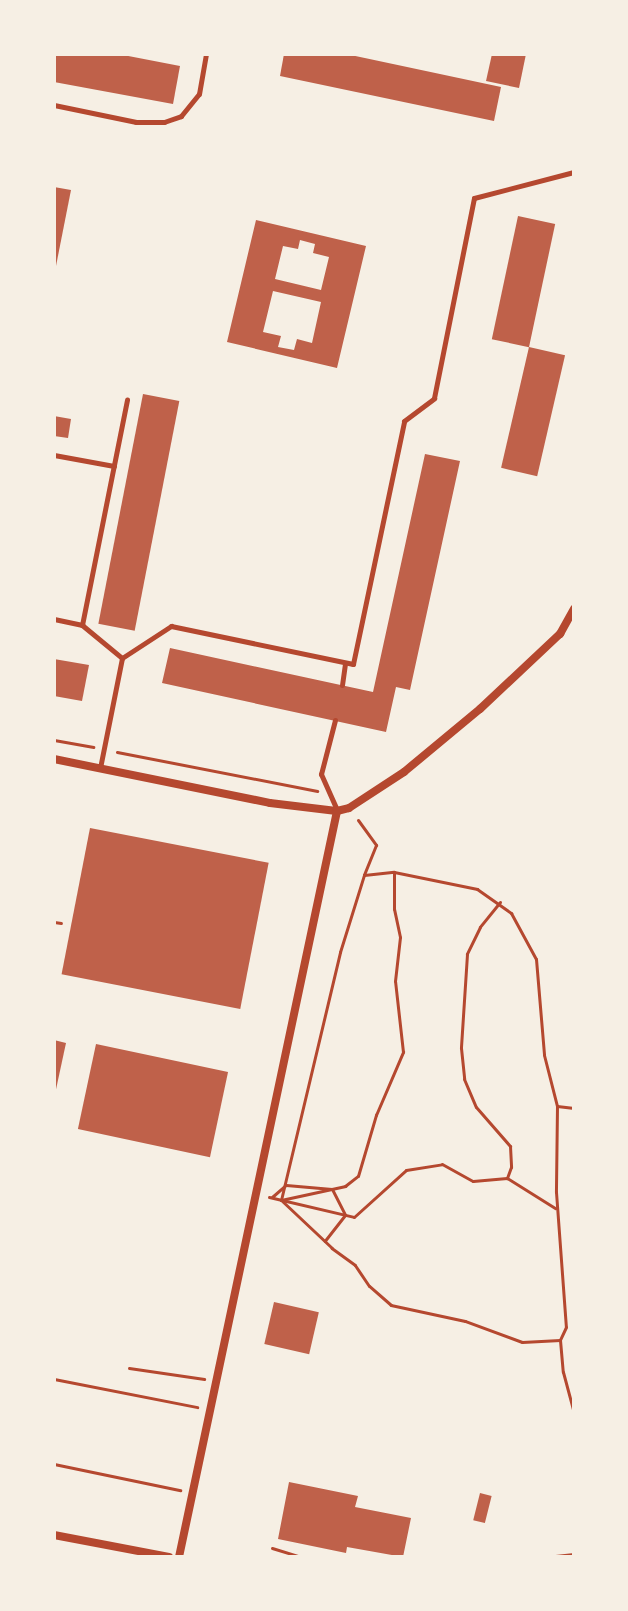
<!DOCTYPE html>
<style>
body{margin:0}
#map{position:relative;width:628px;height:1611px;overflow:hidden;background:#f6efe4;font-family:"Golos Text",sans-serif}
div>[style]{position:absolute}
.building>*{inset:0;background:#bf614a;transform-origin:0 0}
.path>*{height:3px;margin:-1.5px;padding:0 1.5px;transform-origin:1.5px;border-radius:1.5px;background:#b5482f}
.service>*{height:5px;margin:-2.5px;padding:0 2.5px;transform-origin:2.5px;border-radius:2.5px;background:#b5482f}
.minor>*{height:8px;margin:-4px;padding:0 4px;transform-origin:4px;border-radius:4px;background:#b5482f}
span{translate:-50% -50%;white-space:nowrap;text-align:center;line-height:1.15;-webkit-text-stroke:6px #f6efe4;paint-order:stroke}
.frame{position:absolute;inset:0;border:56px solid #f6efe4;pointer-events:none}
</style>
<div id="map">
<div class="building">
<div style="clip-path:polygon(54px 54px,118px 54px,180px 66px,173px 104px,54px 82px)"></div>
<div style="clip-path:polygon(284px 54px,346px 54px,501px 87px,494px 121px,280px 76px)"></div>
<div style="clip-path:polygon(492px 54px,526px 54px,519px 88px,486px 81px)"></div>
<div style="clip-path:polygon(54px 187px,71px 190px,55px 271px,54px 271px)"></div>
<div style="left:518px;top:216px;width:38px;height:126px;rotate:12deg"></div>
<div style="clip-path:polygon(evenodd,256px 220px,366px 246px,337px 368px,227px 342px,256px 220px,300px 240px,315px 244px,313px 253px,329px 257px,321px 290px,275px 279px,283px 246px,298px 249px,300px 240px,256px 220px,273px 291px,321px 302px,312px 343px,297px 339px,294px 350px,278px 347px,281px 336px,263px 332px,273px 291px)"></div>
<div style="left:529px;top:347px;width:37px;height:124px;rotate:13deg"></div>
<div style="left:143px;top:394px;width:37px;height:234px;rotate:11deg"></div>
<div style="clip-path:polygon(54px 416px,71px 419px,68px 438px,54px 436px)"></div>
<div style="clip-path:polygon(425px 454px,460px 461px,410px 690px,396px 687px,386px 732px,162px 683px,170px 648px,373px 692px)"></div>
<div style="clip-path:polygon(54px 659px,89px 665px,82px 701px,54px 696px)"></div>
<div style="left:90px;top:828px;width:182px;height:149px;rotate:11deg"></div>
<div style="clip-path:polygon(54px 1040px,66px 1043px,55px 1094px,54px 1094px)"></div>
<div style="left:96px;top:1044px;width:135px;height:87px;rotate:12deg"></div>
<div style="left:274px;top:1302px;width:46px;height:43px;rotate:13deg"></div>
<div style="clip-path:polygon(289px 1482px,358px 1496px,355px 1507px,411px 1518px,403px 1557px,347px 1547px,346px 1553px,278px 1539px)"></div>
<div style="left:480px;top:1493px;width:12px;height:28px;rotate:14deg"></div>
</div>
<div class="path">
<div style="left:54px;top:740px;width:40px;rotate:10deg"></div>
<div style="left:117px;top:752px;width:204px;rotate:11deg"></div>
<div style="left:358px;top:820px;width:31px;rotate:54deg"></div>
<div style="left:376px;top:845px;width:32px;rotate:112deg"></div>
<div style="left:500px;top:902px;width:32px;rotate:129deg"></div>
<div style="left:480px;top:927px;width:30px;rotate:116deg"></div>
<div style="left:467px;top:954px;width:94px;rotate:93.7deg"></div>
<div style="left:461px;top:1048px;width:31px;rotate:84deg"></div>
<div style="left:464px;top:1079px;width:30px;rotate:67deg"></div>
<div style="left:476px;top:1107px;width:52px;rotate:48.9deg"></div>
<div style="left:510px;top:1146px;width:21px;rotate:87deg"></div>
<div style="left:511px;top:1167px;width:12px;rotate:110deg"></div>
<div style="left:54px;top:922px;width:7px;rotate:8deg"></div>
<div style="left:557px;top:1106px;width:17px;rotate:7deg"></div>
<div style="left:269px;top:1197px;width:87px;rotate:13.2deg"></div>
<div style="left:354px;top:1217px;width:70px;rotate:-42.1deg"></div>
<div style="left:406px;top:1170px;width:36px;rotate:-9deg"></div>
<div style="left:442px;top:1164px;width:35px;rotate:29deg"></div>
<div style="left:473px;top:1181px;width:34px;rotate:-5deg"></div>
<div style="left:507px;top:1178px;width:57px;rotate:32deg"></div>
<div style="left:272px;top:1197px;width:18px;rotate:-41deg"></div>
<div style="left:286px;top:1185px;width:46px;rotate:5deg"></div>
<div style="left:332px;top:1189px;width:29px;rotate:63deg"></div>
<div style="left:345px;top:1215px;width:33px;rotate:128deg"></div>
<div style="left:281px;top:1200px;width:66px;rotate:-12.3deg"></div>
<div style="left:345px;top:1186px;width:16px;rotate:-38deg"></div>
<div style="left:358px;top:1176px;width:64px;rotate:-73.6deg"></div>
<div style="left:376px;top:1115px;width:69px;rotate:-66.8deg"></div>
<div style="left:403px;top:1052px;width:71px;rotate:-96.4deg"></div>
<div style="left:395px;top:981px;width:44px;rotate:-83.5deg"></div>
<div style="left:400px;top:937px;width:29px;rotate:-102deg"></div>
<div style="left:394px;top:909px;width:37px;rotate:-90deg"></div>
<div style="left:560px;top:1340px;width:38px;rotate:177deg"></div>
<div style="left:522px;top:1342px;width:61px;rotate:-159.8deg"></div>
<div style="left:465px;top:1321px;width:76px;rotate:-167.8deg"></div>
<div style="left:391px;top:1305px;width:29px;rotate:-139deg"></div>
<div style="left:369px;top:1286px;width:25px;rotate:-124deg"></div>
<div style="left:355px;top:1265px;width:29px;rotate:-144deg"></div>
<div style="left:332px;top:1248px;width:70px;rotate:-136.7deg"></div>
<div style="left:281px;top:1200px;width:255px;rotate:-76.6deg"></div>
<div style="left:340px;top:952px;width:81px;rotate:-72.7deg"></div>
<div style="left:364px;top:875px;width:30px;rotate:-6deg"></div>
<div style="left:394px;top:872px;width:85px;rotate:11.6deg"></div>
<div style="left:477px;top:889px;width:42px;rotate:35.2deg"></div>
<div style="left:511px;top:913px;width:52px;rotate:61.5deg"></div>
<div style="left:536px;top:959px;width:96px;rotate:85.2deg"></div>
<div style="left:544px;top:1055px;width:53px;rotate:75.7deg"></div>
<div style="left:557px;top:1106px;width:86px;rotate:90.7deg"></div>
<div style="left:556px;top:1192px;width:135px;rotate:85.8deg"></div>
<div style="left:566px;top:1327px;width:14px;rotate:115deg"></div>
<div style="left:560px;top:1340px;width:32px;rotate:85deg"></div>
<div style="left:563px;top:1372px;width:42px;rotate:75deg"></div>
<div style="left:129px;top:1368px;width:76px;rotate:8.3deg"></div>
<div style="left:54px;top:1379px;width:146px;rotate:11.1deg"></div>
<div style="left:54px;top:1464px;width:129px;rotate:11.7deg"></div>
<div style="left:272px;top:1548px;width:31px;rotate:17deg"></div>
<div style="left:546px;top:1557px;width:28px;rotate:-6deg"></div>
</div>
<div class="service">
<div style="left:54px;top:105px;width:84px;rotate:11.7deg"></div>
<div style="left:136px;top:122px;width:28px"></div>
<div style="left:164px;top:122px;width:18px;rotate:-19deg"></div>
<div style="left:181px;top:116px;width:28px;rotate:-51deg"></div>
<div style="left:199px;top:94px;width:41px;rotate:-80.1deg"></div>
<div style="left:54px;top:455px;width:61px;rotate:10.4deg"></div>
<div style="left:54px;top:619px;width:29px;rotate:12deg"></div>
<div style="left:82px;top:625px;width:52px;rotate:39.5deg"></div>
<div style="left:82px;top:625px;width:230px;rotate:-78.7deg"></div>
<div style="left:342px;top:685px;width:22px;rotate:-82deg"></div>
<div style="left:335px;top:720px;width:56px;rotate:104.5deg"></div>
<div style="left:321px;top:774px;width:39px;rotate:66deg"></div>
<div style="left:100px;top:768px;width:112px;rotate:-78.7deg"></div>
<div style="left:122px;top:658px;width:59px;rotate:-33.1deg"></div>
<div style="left:171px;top:626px;width:186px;rotate:11.8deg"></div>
<div style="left:353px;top:664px;width:248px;rotate:-78.1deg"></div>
<div style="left:404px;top:421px;width:38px;rotate:-37deg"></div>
<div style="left:434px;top:398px;width:204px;rotate:-78.7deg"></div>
<div style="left:474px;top:198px;width:103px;rotate:-14.6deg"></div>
</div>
<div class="minor">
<div style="left:54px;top:759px;width:220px;rotate:11.5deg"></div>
<div style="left:270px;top:803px;width:67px;rotate:6.8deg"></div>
<div style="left:337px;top:811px;width:12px;rotate:-14deg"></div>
<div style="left:349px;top:808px;width:66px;rotate:-33.2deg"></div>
<div style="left:404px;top:772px;width:99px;rotate:-39.7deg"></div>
<div style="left:480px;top:709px;width:110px;rotate:-43.2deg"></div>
<div style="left:560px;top:634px;width:29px;rotate:-61deg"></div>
<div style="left:54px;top:1535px;width:117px;rotate:10.8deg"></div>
<div style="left:179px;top:1557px;width:763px;rotate:-78.04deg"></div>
</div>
<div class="frame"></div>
</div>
